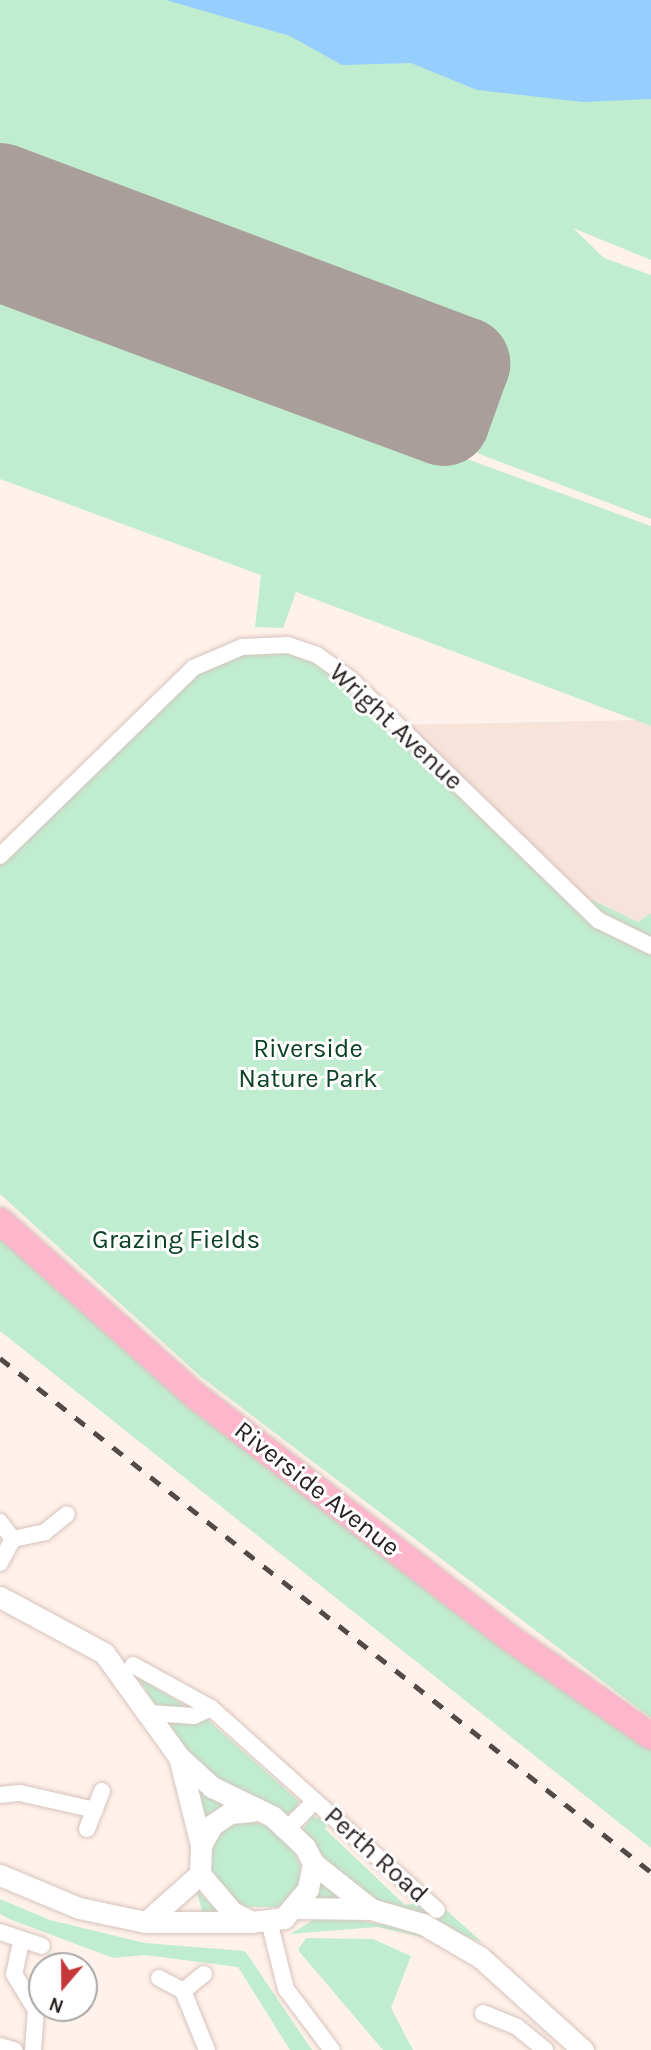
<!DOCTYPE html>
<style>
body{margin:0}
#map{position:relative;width:651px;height:2050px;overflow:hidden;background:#fff1eb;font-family:Karla,sans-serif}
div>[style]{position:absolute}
.built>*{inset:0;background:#f8e3db}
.green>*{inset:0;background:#c0ecd0}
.water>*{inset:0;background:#96ceff}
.runway>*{height:93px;margin:-46.5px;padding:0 46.5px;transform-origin:46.5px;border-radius:46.5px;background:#a99e9a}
.roads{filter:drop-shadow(0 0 2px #d5c4bd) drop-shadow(0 0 2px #d5c4bd)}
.minor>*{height:16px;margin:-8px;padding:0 8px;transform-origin:8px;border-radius:8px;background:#fff}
.tertiary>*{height:21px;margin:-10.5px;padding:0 10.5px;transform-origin:10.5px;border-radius:10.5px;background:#fff}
.primary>*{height:26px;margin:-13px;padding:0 13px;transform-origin:13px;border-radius:13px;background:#fdb6cb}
.rail>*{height:4.5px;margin-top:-2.25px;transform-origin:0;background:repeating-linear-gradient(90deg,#534a48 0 12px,transparent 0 24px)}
span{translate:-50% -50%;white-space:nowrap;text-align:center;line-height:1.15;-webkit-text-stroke:6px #fff;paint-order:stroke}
.street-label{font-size:26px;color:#292220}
.park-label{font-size:26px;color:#0b4227}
.north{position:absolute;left:28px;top:1952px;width:70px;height:70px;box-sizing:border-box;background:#fff;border:2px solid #a9a7a6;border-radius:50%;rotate:200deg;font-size:19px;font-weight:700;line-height:28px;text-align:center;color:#292220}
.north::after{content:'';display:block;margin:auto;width:24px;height:32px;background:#c63739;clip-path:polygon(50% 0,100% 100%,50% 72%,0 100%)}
</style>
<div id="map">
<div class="built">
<div style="clip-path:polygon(636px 720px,651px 726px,651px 913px,638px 922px,593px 900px,580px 904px,397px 725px)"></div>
</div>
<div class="green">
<div style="clip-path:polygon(0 0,651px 0,651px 260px,573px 228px,604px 258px,651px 275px,651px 519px,445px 441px,474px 363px,0 185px)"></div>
<div style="clip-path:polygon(0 253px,339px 378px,357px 419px,651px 526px,651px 726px,296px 592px,283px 628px,255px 627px,261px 575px,0 479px)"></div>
<div style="clip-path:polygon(242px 647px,317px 655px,580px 904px,593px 900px,638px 922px,651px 913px,651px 1718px,200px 1376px,0 1194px,0 856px,173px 685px)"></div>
<div style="clip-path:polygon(0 1234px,651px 1746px,651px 1848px,0 1331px)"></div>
<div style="clip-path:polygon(137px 1677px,183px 1704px,178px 1713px,156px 1705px)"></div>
<div style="clip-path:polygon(207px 1719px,299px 1801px,296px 1809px,288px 1814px,227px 1786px,197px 1762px,168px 1724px)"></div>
<div style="clip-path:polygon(194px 1780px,225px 1804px,201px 1821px)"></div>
<div style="clip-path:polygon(312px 1816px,328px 1821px,325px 1829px,405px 1905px,418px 1903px,441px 1915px,446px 1910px,483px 1943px,379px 1903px,330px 1866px,303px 1830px)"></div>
<div style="clip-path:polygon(249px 1820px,269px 1827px,293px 1849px,301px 1867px,298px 1889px,283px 1907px,244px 1907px,211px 1876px,207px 1855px,215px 1836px,229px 1824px)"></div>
<div style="clip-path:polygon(322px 1876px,355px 1903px,315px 1902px)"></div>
<div style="clip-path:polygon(196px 1890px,226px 1919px,205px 1920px)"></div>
<div style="clip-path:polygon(0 1899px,50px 1920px,145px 1943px,245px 1951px,312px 2050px,290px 2050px,238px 1967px,145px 1955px,113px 1958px,9px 1919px,0 1914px)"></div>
<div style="clip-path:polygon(322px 1915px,399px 1927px,431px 1939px,377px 1927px,290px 1934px)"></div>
<div style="clip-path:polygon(306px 1938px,373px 1939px,411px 1956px,391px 2008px,413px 2050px,383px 2050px,298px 1950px)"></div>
</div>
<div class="water">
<div style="clip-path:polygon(166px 0,651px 0,651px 99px,583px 102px,477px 90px,411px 63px,342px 65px,290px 36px)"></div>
</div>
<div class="runway">
<div style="left:0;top:189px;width:495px;rotate:20.6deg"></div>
<div style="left:463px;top:363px;width:59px;rotate:109.7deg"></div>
<div style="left:443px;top:419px;width:473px;rotate:-159.6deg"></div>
</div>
<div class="roads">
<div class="minor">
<div style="left:0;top:856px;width:269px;rotate:-44.2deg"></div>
<div style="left:193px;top:668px;width:53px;rotate:-23.2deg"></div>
<div style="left:242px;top:647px;width:46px;rotate:-2.5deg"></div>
<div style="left:288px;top:645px;width:31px;rotate:19deg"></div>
<div style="left:317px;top:655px;width:41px;rotate:36deg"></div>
<div style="left:350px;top:679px;width:346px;rotate:44.2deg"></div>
<div style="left:598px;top:920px;width:59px;rotate:26.1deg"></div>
<div style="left:0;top:1522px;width:21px;rotate:53deg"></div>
<div style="left:13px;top:1539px;width:33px;rotate:-12deg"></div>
<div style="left:45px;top:1532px;width:28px;rotate:-39deg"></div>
<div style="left:0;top:1563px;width:27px;rotate:-62deg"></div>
<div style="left:133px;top:1665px;width:89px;rotate:28.9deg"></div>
<div style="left:211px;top:1708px;width:303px;rotate:41.8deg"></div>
<div style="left:151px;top:1713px;width:43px;rotate:4deg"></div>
<div style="left:194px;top:1716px;width:19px;rotate:-25deg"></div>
<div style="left:0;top:1795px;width:20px;rotate:-6deg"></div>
<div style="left:20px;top:1793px;width:77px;rotate:12.8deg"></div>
<div style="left:288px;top:1828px;width:38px;rotate:-45deg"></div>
<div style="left:87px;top:1829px;width:41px;rotate:-68.5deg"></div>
<div style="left:269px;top:1921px;width:70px;rotate:76deg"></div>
<div style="left:286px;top:1989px;width:76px;rotate:53deg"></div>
<div style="left:0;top:1932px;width:44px;rotate:18.4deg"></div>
<div style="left:21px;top:1942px;width:33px;rotate:102deg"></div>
<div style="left:14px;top:1974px;width:42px;rotate:58.6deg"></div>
<div style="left:36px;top:2010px;width:40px;rotate:94.3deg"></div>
<div style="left:159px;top:1978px;width:27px;rotate:28deg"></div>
<div style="left:183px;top:1991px;width:27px;rotate:-39deg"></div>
<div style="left:183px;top:1991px;width:64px;rotate:67.9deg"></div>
<div style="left:483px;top:2013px;width:37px;rotate:22deg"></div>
<div style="left:517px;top:2027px;width:36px;rotate:39deg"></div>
<div style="left:0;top:2046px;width:15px;rotate:16deg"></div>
</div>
<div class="tertiary">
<div style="left:0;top:1597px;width:118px;rotate:28.3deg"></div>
<div style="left:104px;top:1653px;width:128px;rotate:54.2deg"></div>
<div style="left:179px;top:1757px;width:45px;rotate:42.3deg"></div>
<div style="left:212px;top:1787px;width:67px;rotate:25.8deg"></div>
<div style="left:272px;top:1816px;width:45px;rotate:43.2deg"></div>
<div style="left:305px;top:1847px;width:18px;rotate:63deg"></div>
<div style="left:313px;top:1863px;width:26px;rotate:101deg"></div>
<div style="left:308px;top:1889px;width:38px;rotate:130deg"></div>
<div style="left:284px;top:1918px;width:32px;rotate:173deg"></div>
<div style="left:252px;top:1922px;width:22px;rotate:-153deg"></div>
<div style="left:232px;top:1912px;width:50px;rotate:-130.1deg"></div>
<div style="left:200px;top:1874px;width:29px;rotate:-88deg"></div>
<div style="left:201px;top:1845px;width:23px;rotate:-61deg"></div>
<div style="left:212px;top:1825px;width:22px;rotate:-34deg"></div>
<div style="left:230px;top:1813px;width:22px;rotate:-5deg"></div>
<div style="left:179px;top:1757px;width:91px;rotate:76deg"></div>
<div style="left:313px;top:1863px;width:74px;rotate:38.4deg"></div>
<div style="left:0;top:1875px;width:86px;rotate:22.7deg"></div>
<div style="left:79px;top:1908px;width:68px;rotate:11.8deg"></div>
<div style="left:146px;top:1922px;width:102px"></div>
<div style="left:297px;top:1908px;width:74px;rotate:0.8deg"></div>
<div style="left:371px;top:1909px;width:54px;rotate:16.1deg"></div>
<div style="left:423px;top:1924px;width:66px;rotate:30.1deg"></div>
<div style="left:480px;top:1957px;width:139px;rotate:42.1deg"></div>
<div style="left:146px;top:1922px;width:72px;rotate:-41.6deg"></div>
</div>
<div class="primary">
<div style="left:0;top:1221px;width:264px;rotate:41.8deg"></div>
<div style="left:197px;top:1397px;width:395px;rotate:37.6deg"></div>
<div style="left:510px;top:1638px;width:172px;rotate:34.8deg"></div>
</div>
</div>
<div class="rail">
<div style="left:0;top:1358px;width:829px;rotate:38.29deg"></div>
</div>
<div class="street-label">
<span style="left:396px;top:727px;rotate:43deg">Wright Avenue</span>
<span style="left:317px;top:1489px;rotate:38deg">Riverside Avenue</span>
<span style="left:376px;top:1855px;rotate:42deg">Perth Road</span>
</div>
<div class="park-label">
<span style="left:308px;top:1064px">Riverside<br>Nature Park</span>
<span style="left:176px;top:1240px">Grazing Fields</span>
</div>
<div class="north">N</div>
</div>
